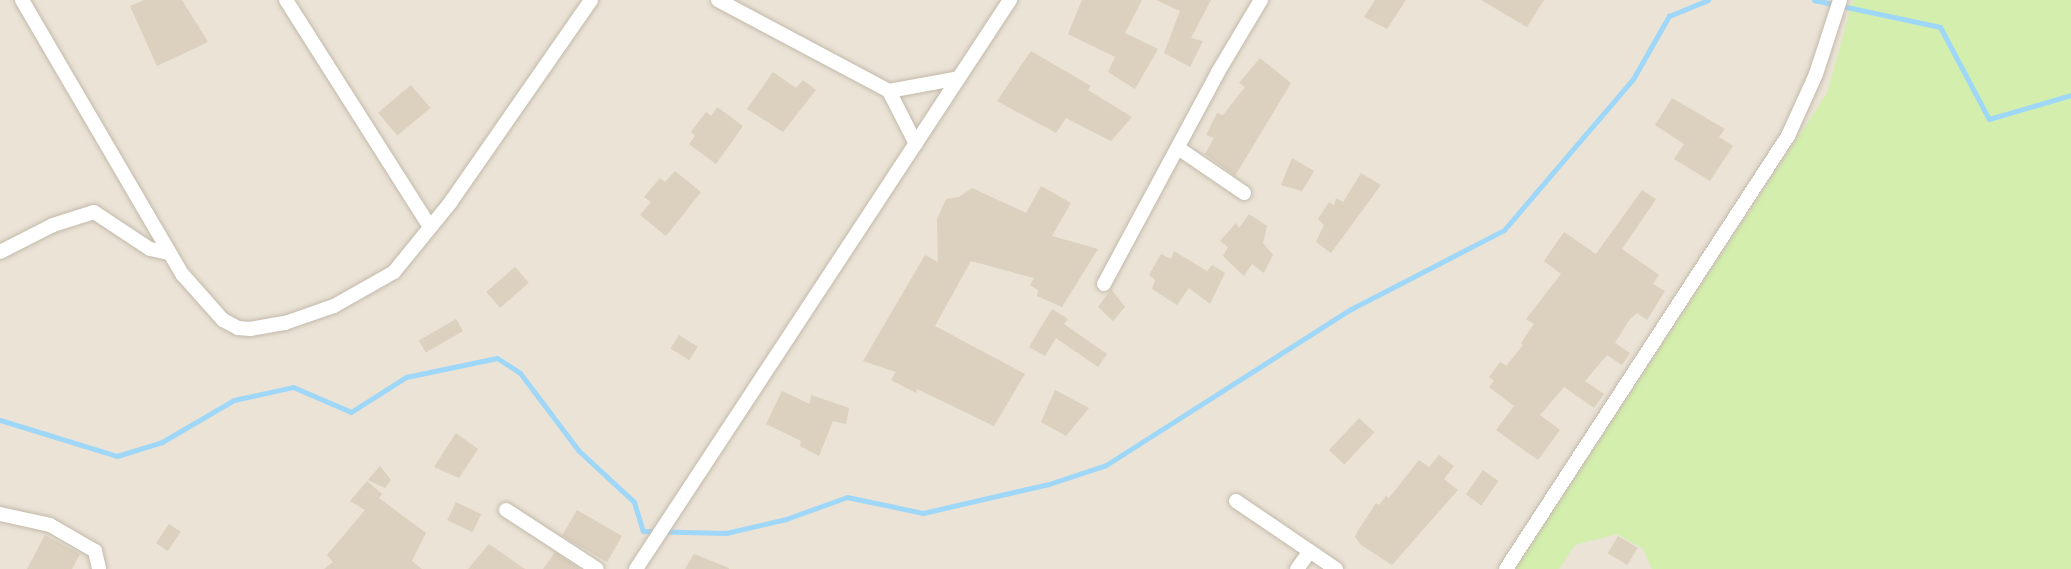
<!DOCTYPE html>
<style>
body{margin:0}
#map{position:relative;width:2071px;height:569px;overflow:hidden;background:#f6f1e9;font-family:"Space Grotesk",sans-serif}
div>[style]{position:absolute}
.residential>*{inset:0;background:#eae3d6;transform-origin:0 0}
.green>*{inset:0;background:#d3eead}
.stream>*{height:5px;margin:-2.5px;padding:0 2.5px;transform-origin:2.5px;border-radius:2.5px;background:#9fd7f9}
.building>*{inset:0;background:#dcd0bf;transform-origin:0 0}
.roads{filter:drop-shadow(0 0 2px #c3b9aa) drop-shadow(0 0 2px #c3b9aa)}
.street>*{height:14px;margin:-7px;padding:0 7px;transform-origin:7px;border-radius:7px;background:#fff}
span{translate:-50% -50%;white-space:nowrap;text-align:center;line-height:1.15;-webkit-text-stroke:5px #fff;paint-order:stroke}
</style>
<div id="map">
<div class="residential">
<div style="left:0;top:0;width:2071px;height:569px"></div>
</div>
<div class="green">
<div style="clip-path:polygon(1853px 0,2071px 0,2071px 569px,1652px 569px,1643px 549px,1617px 534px,1575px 545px,1559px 569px,1515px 569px,1827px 93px)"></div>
</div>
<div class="stream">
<div style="left:1814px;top:0;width:129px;rotate:12.1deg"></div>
<div style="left:1940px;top:27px;width:104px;rotate:62deg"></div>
<div style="left:1989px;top:119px;width:85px;rotate:-16.3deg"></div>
<div style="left:0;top:420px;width:122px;rotate:17.1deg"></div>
<div style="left:117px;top:456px;width:47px;rotate:-17.3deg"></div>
<div style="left:162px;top:442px;width:83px;rotate:-30.3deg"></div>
<div style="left:234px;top:400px;width:60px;rotate:-12.4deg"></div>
<div style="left:293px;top:387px;width:63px;rotate:23.3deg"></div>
<div style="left:351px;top:412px;width:65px;rotate:-32.5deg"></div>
<div style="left:406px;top:377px;width:93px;rotate:-11.8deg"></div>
<div style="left:497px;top:358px;width:27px;rotate:33deg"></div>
<div style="left:520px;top:373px;width:98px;rotate:52.9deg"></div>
<div style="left:579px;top:451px;width:75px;rotate:42.8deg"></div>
<div style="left:634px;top:502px;width:30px;rotate:73deg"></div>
<div style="left:643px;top:531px;width:83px;rotate:1.4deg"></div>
<div style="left:726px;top:533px;width:62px;rotate:-13.1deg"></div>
<div style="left:786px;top:519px;width:65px;rotate:-19.8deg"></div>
<div style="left:847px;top:497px;width:78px;rotate:11.9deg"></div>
<div style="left:923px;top:513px;width:129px;rotate:-13deg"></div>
<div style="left:1049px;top:484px;width:60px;rotate:-18.4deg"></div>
<div style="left:1106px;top:465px;width:290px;rotate:-32.5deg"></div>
<div style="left:1351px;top:309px;width:172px;rotate:-27.3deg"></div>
<div style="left:1504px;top:230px;width:199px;rotate:-49.5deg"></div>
<div style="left:1633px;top:79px;width:73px;rotate:-60.3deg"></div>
<div style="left:1669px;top:16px;width:42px;rotate:-22.3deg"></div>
</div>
<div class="building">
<div style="clip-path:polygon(144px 0,182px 0,208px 42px,157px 66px,130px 6px)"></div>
<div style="clip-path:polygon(1082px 0,1142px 0,1125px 33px,1158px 49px,1135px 89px,1108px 72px,1115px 57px,1068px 34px)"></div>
<div style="clip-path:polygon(1156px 0,1211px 0,1191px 38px,1203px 41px,1190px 67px,1164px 53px,1180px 11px)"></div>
<div style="clip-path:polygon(1375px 0,1406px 0,1387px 29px,1364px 17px)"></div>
<div style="clip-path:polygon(1481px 0,1544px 0,1527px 27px)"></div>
<div style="clip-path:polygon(1031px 51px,1091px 86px,1088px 90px,1132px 117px,1111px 141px,1066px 118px,1056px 133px,997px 101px)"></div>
<div style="clip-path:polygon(1260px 58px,1291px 83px,1235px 176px,1205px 154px,1214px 138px,1206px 135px,1217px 113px,1223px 115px,1245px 87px,1239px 83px)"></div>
<div style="clip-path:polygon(773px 72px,796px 88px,803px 80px,816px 90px,783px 132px,747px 109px)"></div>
<div style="left:411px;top:85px;width:30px;height:43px;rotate:50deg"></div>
<div style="clip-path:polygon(1672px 98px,1725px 129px,1719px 137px,1733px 146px,1710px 181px,1674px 159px,1684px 144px,1655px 125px)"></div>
<div style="clip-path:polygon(717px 107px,743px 126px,716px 164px,689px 144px,695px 136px,691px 132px,706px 112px,711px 116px)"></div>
<div style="clip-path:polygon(1292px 158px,1314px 171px,1302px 191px,1281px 185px)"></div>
<div style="clip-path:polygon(675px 171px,701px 192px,666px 236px,640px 215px,651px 202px,644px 197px,660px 178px,665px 182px)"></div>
<div style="clip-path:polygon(1361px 173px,1381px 185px,1331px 253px,1316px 242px,1324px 225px,1318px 219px,1329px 202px,1334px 205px,1336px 198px,1343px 202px)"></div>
<div style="clip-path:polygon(1041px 186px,1071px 203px,1052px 236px,1098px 249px,1062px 307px,1037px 296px,1038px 290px,1030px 285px,1034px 278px,971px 261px,935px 326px,1025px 374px,994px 426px,917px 389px,916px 393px,891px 380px,896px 372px,863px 361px,925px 255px,938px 262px,937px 219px,946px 199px,959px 197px,972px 188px,1026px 213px)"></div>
<div style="clip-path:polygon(1642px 190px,1656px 199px,1622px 249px,1659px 275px,1653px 284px,1665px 291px,1647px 320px,1637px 313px,1629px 320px,1615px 343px,1630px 353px,1622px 365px,1607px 355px,1585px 381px,1604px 394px,1594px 408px,1564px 387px,1540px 415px,1560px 430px,1538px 460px,1496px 430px,1514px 406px,1489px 387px,1494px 381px,1489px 377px,1500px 362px,1506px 366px,1523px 345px,1521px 343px,1534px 324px,1526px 319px,1561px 274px,1544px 261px,1564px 232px,1596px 254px)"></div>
<div style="clip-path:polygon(1249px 214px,1267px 226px,1263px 243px,1273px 255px,1264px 273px,1252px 264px,1244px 276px,1223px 256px,1228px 247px,1220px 241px,1236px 223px,1239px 228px)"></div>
<div style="clip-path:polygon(1174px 251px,1207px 271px,1212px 265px,1225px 273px,1210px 304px,1189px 288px,1177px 305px,1152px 289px,1155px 280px,1149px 275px,1161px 254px,1171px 259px)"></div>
<div style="left:515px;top:267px;width:21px;height:38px;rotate:49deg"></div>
<div style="clip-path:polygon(1111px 289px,1125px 307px,1113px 321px,1098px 307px)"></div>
<div style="clip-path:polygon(1052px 309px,1068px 319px,1064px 324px,1107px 354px,1098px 367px,1056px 338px,1045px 356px,1029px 347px)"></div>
<div style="left:456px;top:319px;width:14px;height:43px;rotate:60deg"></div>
<div style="left:679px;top:335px;width:22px;height:16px;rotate:32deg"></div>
<div style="clip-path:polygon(1055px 390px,1089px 408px,1066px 436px,1041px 422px)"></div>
<div style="clip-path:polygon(782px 391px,810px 404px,811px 395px,849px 408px,846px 424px,833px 421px,819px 456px,800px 446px,801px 441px,766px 424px)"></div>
<div style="left:1359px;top:418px;width:21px;height:44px;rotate:43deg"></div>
<div style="clip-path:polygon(456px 433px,478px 449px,459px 478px,434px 467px)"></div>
<div style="clip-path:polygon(1439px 455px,1454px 466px,1444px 479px,1458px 490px,1392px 565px,1361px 545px,1355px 537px,1357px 532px,1376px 503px,1379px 505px,1386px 496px,1389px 498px,1419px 460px,1429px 467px)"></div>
<div style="clip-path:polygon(380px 466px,391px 480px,385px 488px,368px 480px)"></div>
<div style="left:1483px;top:470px;width:19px;height:30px;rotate:35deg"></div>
<div style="clip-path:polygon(367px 481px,382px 494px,379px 498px,426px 533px,412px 561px,422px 569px,324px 569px,333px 562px,327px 555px,365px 510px,350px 501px)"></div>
<div style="left:456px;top:502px;width:28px;height:20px;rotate:26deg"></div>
<div style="left:577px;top:510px;width:52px;height:30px;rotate:30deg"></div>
<div style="left:169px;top:524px;width:14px;height:23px;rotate:34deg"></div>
<div style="clip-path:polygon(45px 535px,80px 554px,72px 569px,27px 569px)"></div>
<div style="left:1618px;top:536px;width:23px;height:20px;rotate:31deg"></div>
<div style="clip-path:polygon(489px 544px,525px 569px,468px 569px)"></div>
<div style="clip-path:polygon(555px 552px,580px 569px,543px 569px)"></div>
<div style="clip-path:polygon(694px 554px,729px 568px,729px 569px,685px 569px)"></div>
</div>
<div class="roads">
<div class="street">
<div style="left:22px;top:0;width:319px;rotate:59.7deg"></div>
<div style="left:183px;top:275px;width:60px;rotate:48.4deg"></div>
<div style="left:223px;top:320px;width:17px;rotate:28deg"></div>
<div style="left:238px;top:328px;width:12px;rotate:5deg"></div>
<div style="left:250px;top:329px;width:36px;rotate:-10deg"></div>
<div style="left:285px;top:323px;width:52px;rotate:-19.1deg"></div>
<div style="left:334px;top:306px;width:69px;rotate:-29.5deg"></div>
<div style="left:394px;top:272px;width:89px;rotate:-50.9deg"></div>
<div style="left:450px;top:203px;width:247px;rotate:-55.2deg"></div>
<div style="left:286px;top:0;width:269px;rotate:57.6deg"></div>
<div style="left:718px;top:0;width:194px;rotate:28deg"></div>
<div style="left:889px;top:91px;width:59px;rotate:63deg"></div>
<div style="left:889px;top:91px;width:71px;rotate:-10.5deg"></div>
<div style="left:1178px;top:148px;width:80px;rotate:34.3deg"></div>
<div style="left:0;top:252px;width:59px;rotate:-27deg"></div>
<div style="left:53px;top:225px;width:43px;rotate:-17.6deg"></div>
<div style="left:94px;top:212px;width:67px;rotate:33.5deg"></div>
<div style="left:150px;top:249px;width:19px;rotate:12deg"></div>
<div style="left:1104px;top:284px;width:241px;rotate:-61.7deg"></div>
<div style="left:1218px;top:72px;width:84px;rotate:-59.2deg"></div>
<div style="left:1236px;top:501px;width:121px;rotate:34.2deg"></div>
<div style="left:506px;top:510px;width:108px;rotate:33deg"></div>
<div style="left:0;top:514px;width:51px;rotate:12.4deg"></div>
<div style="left:50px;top:525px;width:52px;rotate:30deg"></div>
<div style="left:95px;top:551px;width:18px;rotate:77deg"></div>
<div style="left:636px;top:569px;width:681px;rotate:-56.68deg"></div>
<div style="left:1297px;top:569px;width:22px;rotate:-54deg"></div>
<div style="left:1506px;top:569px;width:517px;rotate:-56.93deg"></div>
<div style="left:1788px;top:136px;width:68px;rotate:-65.7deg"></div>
<div style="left:1816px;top:74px;width:78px;rotate:-72deg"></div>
</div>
</div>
</div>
